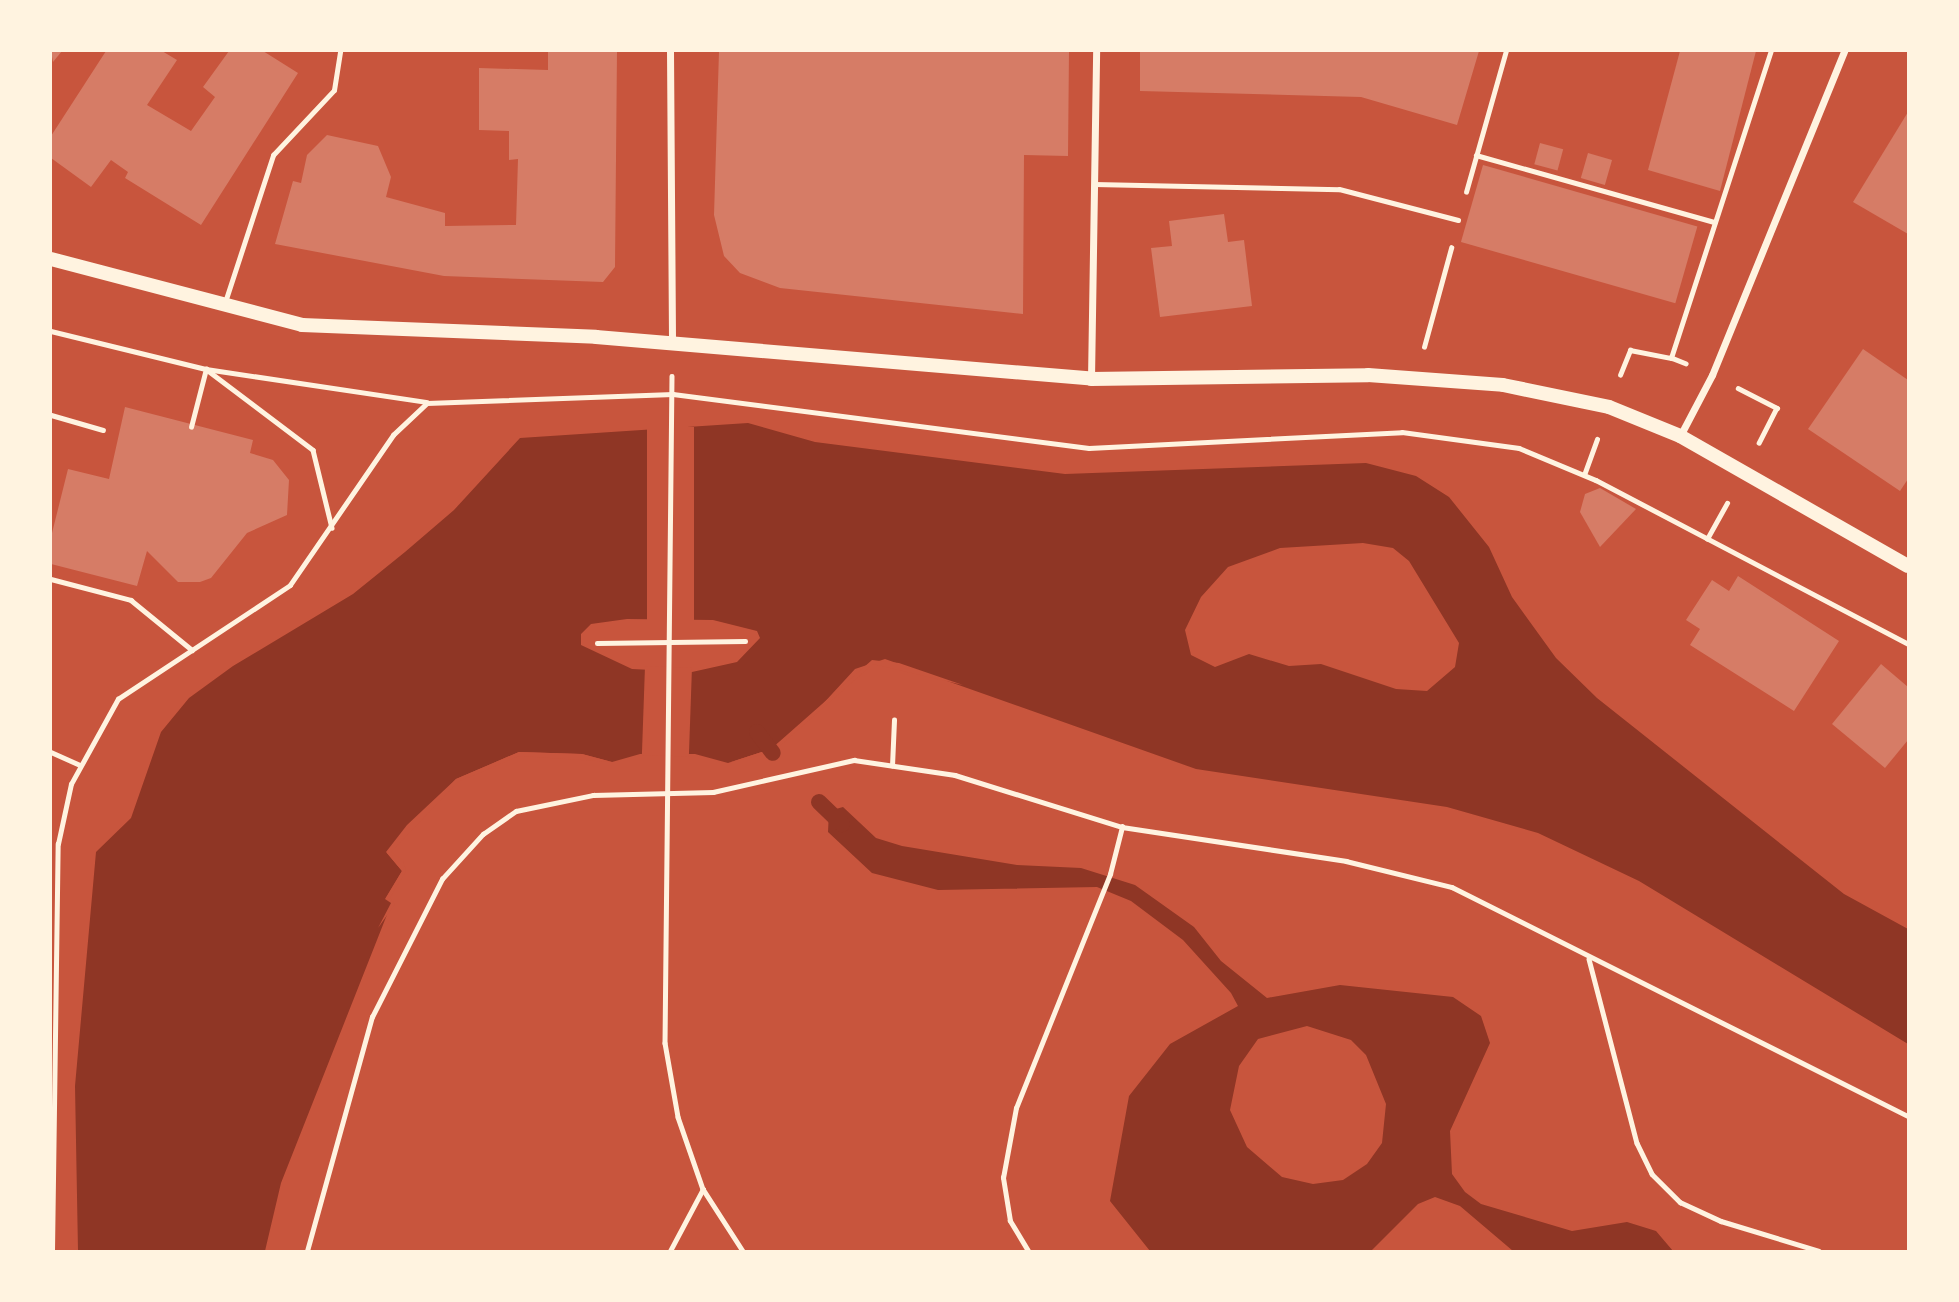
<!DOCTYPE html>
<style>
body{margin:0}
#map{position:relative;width:1959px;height:1302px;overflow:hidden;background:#c8553d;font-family:Helvetica,sans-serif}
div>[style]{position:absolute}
.water>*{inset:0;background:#8f3625}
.pier>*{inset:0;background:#c8553d;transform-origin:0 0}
.stream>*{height:16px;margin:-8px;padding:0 8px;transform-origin:8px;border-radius:8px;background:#8f3625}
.building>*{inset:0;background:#d67c66;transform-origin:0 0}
.path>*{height:4.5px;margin:-2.25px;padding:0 2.25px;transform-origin:2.25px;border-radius:2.25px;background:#fff3e0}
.service>*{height:5px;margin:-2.5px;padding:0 2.5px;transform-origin:2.5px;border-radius:2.5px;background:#fff3e0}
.minor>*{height:7px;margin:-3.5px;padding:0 3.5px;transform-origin:3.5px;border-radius:3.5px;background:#fff3e0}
.secondary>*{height:14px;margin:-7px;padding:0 7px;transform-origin:7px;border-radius:7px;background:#fff3e0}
span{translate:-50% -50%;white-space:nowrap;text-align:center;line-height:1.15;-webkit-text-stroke:5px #fff3e0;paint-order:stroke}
.frame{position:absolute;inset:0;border:52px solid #fff3e0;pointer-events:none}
</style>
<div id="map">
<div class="water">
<div style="clip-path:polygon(evenodd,748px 423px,815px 442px,1065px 474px,1366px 463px,1416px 476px,1449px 497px,1489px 547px,1512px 597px,1556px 658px,1597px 698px,1844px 894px,1908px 929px,1908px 1044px,1639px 881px,1538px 833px,1447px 807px,1196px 769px,885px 659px,855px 669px,809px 719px,771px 749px,728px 763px,695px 754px,640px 754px,612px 762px,582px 754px,519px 752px,456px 779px,387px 853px,402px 871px,386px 898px,392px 902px,281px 1183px,265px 1251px,78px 1251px,75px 1086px,96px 852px,131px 818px,161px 732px,189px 698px,233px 666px,353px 594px,405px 552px,454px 510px,520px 438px,748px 423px,1363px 543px,1393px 548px,1409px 561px,1459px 643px,1455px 667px,1427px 691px,1396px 689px,1321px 664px,1289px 666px,1249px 654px,1215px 667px,1191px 655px,1185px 630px,1201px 597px,1228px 567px,1280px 548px,1363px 543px,748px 423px,627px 619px,713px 620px,757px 631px,760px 638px,737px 662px,692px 672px,632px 669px,581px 645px,581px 634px,591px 624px,627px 619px)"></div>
<div style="clip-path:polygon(evenodd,843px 807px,876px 838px,902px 846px,1017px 865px,1081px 868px,1135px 885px,1194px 927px,1221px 961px,1267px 998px,1340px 985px,1453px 997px,1481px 1016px,1490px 1043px,1450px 1131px,1452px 1174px,1465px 1192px,1481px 1204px,1572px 1231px,1627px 1222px,1656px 1231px,1673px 1251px,1513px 1251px,1460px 1206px,1435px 1197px,1418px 1204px,1371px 1251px,1150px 1251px,1110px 1201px,1129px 1096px,1170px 1044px,1238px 1006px,1231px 993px,1183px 940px,1131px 901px,1097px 887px,938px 890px,872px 873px,828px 832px,829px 811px,843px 807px,1307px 1026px,1351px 1040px,1366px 1055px,1386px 1104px,1382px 1143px,1367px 1164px,1343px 1180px,1313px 1184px,1282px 1177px,1247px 1147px,1230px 1110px,1239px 1066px,1258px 1039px,1307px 1026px)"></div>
</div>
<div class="pier">
<div style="left:694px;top:427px;width:196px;height:47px;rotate:90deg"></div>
<div style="clip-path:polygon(872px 660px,899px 663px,963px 685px,873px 664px,773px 752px,728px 763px,771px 749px)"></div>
<div style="left:645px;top:666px;width:47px;height:89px;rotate:2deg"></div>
<div style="clip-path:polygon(519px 752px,582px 754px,612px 762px,519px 756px,458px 782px,391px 852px,403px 860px,406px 871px,390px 898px,395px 904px,378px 928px,391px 903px,385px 899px,402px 871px,386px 852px,407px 825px,456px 779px)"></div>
</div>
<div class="stream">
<div style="left:757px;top:732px;width:26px;rotate:53deg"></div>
<div style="left:819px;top:802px;width:32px;rotate:44deg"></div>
</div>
<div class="building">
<div style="clip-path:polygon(51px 51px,62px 51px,53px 62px)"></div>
<div style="clip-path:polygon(106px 51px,162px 51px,177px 60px,147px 105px,191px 131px,215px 97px,203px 87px,229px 51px,263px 51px,298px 73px,201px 225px,125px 178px,128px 172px,111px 160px,91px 187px,51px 158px,51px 136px)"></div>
<div style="clip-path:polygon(548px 51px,617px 51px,615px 267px,603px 282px,444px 276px,275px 244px,293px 181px,301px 183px,307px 155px,327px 135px,378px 146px,391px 177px,386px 197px,445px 213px,445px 226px,516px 225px,518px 159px,509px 160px,509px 131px,479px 130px,479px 68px,548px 70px)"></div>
<div style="clip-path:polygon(719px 51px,1069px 51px,1068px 156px,1024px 155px,1023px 314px,780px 288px,740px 273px,724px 256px,714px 215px)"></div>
<div style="clip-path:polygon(1140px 51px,1479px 51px,1457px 125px,1361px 97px,1140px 91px)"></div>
<div style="clip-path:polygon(1680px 51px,1756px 51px,1720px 191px,1648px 170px)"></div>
<div style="clip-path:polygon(1908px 112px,1908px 234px,1853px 202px)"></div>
<div style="left:1540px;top:143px;width:24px;height:22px;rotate:15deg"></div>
<div style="left:1588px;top:153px;width:25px;height:26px;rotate:16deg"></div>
<div style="left:1483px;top:165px;width:223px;height:80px;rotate:16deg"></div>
<div style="clip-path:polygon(1224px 214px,1228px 242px,1244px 240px,1252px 306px,1160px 317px,1151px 248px,1172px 246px,1169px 221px)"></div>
<div style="clip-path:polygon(1863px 349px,1908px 380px,1908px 479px,1900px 491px,1808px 429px)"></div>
<div style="clip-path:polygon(125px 407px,253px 440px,250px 453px,273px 460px,289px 480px,287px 515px,247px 533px,211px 578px,200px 582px,178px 582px,147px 551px,137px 586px,51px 564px,51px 537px,68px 469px,109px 479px)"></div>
<div style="clip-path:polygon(1600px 488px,1636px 509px,1600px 547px,1580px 512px,1585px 494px)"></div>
<div style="clip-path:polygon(1738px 576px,1839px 641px,1794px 711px,1690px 645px,1700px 629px,1686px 620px,1712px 580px,1729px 591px)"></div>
<div style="clip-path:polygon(1881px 664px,1908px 687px,1908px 740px,1885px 768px,1832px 724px)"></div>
</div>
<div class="path">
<div style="left:1476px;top:155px;width:248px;rotate:15.7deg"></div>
<div style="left:1466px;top:192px;width:147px;rotate:-74.2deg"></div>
<div style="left:51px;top:331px;width:160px;rotate:13.8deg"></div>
<div style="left:206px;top:369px;width:222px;rotate:8.5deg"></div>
<div style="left:1424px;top:347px;width:103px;rotate:-74.7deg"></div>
<div style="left:1686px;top:364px;width:16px;rotate:-158deg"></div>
<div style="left:1671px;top:358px;width:323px;rotate:-72deg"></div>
<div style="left:1620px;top:375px;width:27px;rotate:-68deg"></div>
<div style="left:1630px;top:350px;width:42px;rotate:11deg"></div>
<div style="left:672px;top:376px;width:667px;rotate:90.6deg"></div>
<div style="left:665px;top:1043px;width:75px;rotate:80deg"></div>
<div style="left:678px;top:1117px;width:76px;rotate:70.9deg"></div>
<div style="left:703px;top:1189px;width:74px;rotate:57.2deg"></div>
<div style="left:1738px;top:388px;width:44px;rotate:27.1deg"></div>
<div style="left:1777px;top:408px;width:39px;rotate:117deg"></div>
<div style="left:191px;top:427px;width:60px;rotate:-75.5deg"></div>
<div style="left:206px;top:369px;width:134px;rotate:37.1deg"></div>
<div style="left:313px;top:450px;width:80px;rotate:76.3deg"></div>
<div style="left:1584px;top:475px;width:38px;rotate:-70deg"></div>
<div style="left:1707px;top:539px;width:41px;rotate:-60.9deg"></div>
<div style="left:51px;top:579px;width:83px;rotate:14.7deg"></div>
<div style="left:131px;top:600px;width:79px;rotate:39.3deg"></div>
<div style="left:597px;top:643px;width:148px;rotate:-0.8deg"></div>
<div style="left:51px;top:752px;width:32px;rotate:24deg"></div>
<div style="left:892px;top:766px;width:46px;rotate:-87.5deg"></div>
<div style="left:1589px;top:959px;width:190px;rotate:75.4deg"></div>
<div style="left:1637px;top:1143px;width:34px;rotate:64deg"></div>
<div style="left:1652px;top:1174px;width:40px;rotate:45deg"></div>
<div style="left:1680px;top:1202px;width:45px;rotate:24.9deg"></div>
<div style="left:1721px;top:1221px;width:102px;rotate:17deg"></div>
<div style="left:52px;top:1251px;width:407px;rotate:-89.2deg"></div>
<div style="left:58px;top:844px;width:61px;rotate:-77.8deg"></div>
<div style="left:71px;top:784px;width:97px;rotate:-61.1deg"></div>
<div style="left:118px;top:699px;width:206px;rotate:-33.5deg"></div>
<div style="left:290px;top:585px;width:182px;rotate:-55.5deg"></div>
<div style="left:393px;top:435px;width:47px;rotate:-43.3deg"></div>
<div style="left:427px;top:403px;width:246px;rotate:-2.1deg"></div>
<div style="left:673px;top:394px;width:419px;rotate:7.4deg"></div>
<div style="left:1089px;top:448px;width:313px;rotate:-2.9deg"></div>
<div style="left:1402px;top:432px;width:118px;rotate:7.8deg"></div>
<div style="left:1519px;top:448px;width:83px;rotate:22.6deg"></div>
<div style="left:1596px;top:480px;width:352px;rotate:27.7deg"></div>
<div style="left:307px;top:1251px;width:243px;rotate:-74.5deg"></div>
<div style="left:372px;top:1017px;width:155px;rotate:-63.1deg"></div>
<div style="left:442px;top:879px;width:61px;rotate:-47.7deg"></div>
<div style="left:483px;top:834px;width:40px;rotate:-34.9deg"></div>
<div style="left:516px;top:811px;width:79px;rotate:-11.7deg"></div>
<div style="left:593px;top:795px;width:120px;rotate:-1.4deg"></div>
<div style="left:713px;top:792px;width:145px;rotate:-12.8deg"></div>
<div style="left:854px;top:760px;width:102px;rotate:8.4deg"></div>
<div style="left:955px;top:775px;width:175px;rotate:17.3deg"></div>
<div style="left:1122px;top:827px;width:227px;rotate:8.6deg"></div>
<div style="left:1346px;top:861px;width:109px;rotate:13.8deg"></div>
<div style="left:1452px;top:887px;width:510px;rotate:26.67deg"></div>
<div style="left:670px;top:1251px;width:70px;rotate:-62deg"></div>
<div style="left:1028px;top:1251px;width:35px;rotate:-121deg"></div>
<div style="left:1010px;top:1221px;width:44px;rotate:-99.2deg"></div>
<div style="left:1003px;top:1178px;width:71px;rotate:-79.5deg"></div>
<div style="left:1016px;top:1108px;width:252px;rotate:-68.1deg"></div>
<div style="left:1110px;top:874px;width:49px;rotate:-75.7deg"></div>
</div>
<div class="service">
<div style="left:1094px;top:184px;width:245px;rotate:1.2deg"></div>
<div style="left:1339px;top:189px;width:123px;rotate:14.6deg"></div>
<div style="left:225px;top:302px;width:155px;rotate:-71.9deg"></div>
<div style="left:273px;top:155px;width:89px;rotate:-46.8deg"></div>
<div style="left:334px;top:90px;width:39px;rotate:-81deg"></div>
<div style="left:51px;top:415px;width:54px;rotate:16.1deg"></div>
</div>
<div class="minor">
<div style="left:670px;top:51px;width:293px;rotate:89.6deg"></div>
<div style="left:1091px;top:379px;width:328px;rotate:-89.1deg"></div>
<div style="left:1680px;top:436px;width:69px;rotate:-62.3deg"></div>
<div style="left:1712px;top:375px;width:350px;rotate:-67.8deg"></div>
</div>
<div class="secondary">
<div style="left:51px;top:259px;width:260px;rotate:14.7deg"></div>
<div style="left:302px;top:325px;width:294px;rotate:2.3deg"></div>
<div style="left:596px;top:337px;width:497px;rotate:4.8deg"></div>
<div style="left:1091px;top:379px;width:277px;rotate:-0.8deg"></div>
<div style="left:1368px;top:375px;width:135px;rotate:4.2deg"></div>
<div style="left:1503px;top:385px;width:108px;rotate:11.7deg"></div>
<div style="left:1609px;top:407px;width:77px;rotate:22.2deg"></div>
<div style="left:1680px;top:436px;width:262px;rotate:29.7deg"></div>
</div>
<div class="frame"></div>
</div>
